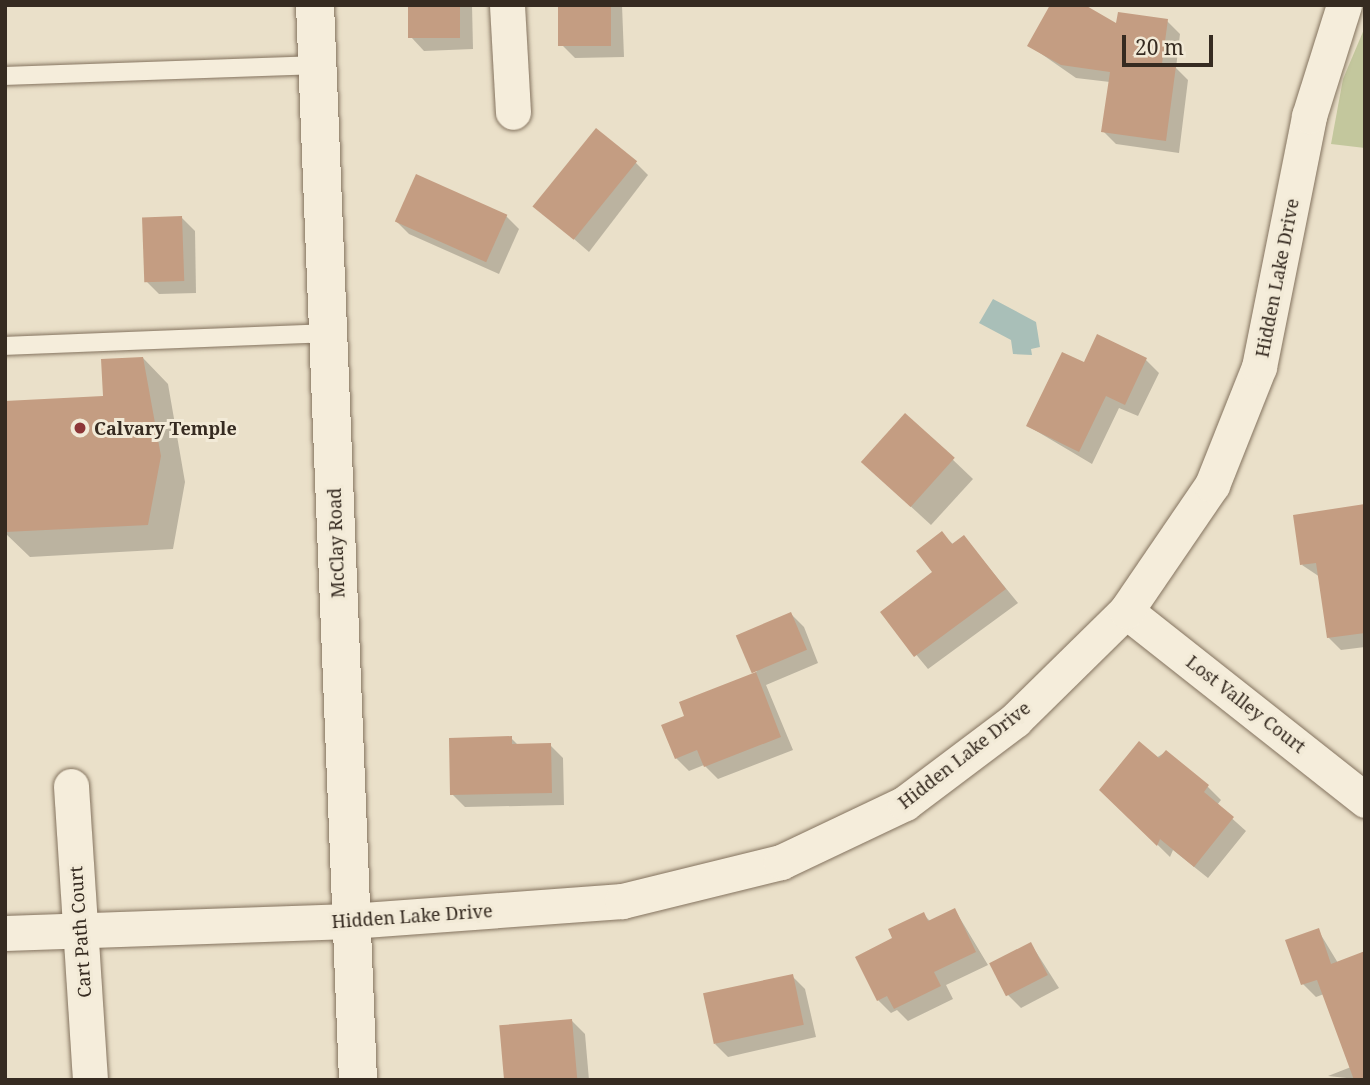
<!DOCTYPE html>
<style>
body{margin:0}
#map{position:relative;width:1370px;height:1085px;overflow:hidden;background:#eae0c9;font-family:"Noto Serif",serif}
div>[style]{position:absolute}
.green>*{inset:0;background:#c3c79d}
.water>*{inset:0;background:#a9bfb8}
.shadow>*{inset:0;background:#0003}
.building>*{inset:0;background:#c49d82;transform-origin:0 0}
.roads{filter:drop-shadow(0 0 2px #84735f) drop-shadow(0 0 2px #84735f)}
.lane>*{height:18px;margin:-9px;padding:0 9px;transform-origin:9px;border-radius:9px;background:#f5eddb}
.street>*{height:35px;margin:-17.5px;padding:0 17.5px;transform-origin:17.5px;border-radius:17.5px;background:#f5eddb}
.secondary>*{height:38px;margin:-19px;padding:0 19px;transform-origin:19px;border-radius:19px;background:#f5eddb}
.dots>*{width:19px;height:19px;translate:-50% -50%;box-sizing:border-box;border:4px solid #f2ead7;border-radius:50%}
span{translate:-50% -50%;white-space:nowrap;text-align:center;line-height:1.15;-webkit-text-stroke:6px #f2ead7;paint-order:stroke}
.street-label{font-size:18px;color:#362b21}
.poi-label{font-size:18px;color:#362b21;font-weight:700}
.left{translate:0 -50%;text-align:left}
.frame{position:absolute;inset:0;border:7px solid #362b21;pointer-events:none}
.scale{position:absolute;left:1122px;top:35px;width:91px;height:32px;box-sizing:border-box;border:4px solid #362b21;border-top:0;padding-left:9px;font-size:21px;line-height:24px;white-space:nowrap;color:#362b21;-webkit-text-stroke:5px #f2ead7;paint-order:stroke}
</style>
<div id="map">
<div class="green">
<div style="clip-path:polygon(1365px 27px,1365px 148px,1331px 144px,1343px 79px)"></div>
</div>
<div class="water">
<div style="clip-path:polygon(993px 299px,1036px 322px,1040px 347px,1031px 349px,1032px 355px,1013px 354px,1011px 340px,979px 323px)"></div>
</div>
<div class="shadow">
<div style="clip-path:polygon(410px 5px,472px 5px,473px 49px,424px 51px,411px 37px)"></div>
<div style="clip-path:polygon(560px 5px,622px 5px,624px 57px,575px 58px,562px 45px)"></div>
<div style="clip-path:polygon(1167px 21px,1180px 34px,1176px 68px,1188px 80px,1179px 153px,1116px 144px,1103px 131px,1110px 82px,1076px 78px,1030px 46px)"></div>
<div style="clip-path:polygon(635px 162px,648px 175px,589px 252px,537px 207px)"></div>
<div style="clip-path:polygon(506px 216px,519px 229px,499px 274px,409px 234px,396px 221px)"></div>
<div style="clip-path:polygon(182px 218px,195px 231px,196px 293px,159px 294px,146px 281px)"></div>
<div style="clip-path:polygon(143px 358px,168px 384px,185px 482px,173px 549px,30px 557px,5px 533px,5px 402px,105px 398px)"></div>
<div style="clip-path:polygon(1146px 360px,1159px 373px,1138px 416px,1119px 408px,1092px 464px,1028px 426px,1084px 364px)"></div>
<div style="clip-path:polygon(906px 415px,973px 479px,931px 525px,883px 481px)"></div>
<div style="clip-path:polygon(1365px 506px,1365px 647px,1341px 650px,1328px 637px,1320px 577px,1302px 565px)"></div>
<div style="clip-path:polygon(941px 533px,954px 545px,964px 537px,1018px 603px,928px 669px,882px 613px,934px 573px)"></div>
<div style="clip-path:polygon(791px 614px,804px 627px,818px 663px,766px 685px,793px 750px,718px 779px,704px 765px,689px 771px,676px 758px,687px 717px,755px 674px)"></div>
<div style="clip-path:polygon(511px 738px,519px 746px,550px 745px,563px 758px,564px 805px,465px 807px,452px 794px)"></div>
<div style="clip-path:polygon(1166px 752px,1208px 787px,1221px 800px,1217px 805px,1246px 831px,1208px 878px,1173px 850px,1170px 857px,1102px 790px)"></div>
<div style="clip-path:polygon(955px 910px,988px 965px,946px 985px,953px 999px,908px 1021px,897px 1010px,891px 1013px,878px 1000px,895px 939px,923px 914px,931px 922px)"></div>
<div style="clip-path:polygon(1318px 930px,1338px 963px,1365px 1080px,1328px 1076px,1351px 1067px,1324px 994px,1316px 997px,1303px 984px)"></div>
<div style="clip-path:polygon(1031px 944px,1059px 988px,1021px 1008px,1008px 995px)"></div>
<div style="clip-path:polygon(792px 976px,805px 989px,816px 1037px,728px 1057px,715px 1044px)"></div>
<div style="clip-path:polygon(572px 1021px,585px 1034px,589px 1080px,505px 1080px)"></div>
</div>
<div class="building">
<div style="left:408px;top:5px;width:52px;height:33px"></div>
<div style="left:558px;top:5px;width:53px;height:41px"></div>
<div style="clip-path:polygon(1050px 5px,1085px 5px,1116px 23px,1118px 12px,1168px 19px,1162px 64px,1176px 66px,1166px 141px,1101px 132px,1110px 72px,1061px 65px,1027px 46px)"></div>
<div style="left:596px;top:128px;width:53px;height:101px;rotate:39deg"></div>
<div style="left:416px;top:174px;width:100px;height:52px;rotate:24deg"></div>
<div style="left:182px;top:216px;width:65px;height:40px;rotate:88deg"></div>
<div style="clip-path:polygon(1097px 334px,1147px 358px,1125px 405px,1106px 396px,1079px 452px,1026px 426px,1062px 352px,1084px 362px)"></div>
<div style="clip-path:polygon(143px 357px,161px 456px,148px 525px,5px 532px,5px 401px,103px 396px,101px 359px)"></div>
<div style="left:905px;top:413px;width:67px;height:66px;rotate:42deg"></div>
<div style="clip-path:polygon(1365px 504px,1365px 633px,1327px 638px,1316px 563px,1300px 565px,1293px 515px)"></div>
<div style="clip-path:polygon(942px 531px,952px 544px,964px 535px,1006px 589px,914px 657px,880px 612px,932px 572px,916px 551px)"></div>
<div style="left:791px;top:612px;width:41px;height:60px;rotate:67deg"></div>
<div style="clip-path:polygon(756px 672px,781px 737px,704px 767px,697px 750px,675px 759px,661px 725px,684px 716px,679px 702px)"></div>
<div style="clip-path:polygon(512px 736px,512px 744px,551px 743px,552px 793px,450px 795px,449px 738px)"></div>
<div style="clip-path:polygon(1139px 741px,1159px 758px,1166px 750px,1209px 785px,1204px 792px,1234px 817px,1194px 867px,1160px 839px,1157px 846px,1099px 790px)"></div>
<div style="clip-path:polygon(955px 908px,976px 952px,934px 972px,941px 986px,894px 1009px,887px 996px,877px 1001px,855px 957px,892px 938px,888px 929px,924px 912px,928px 921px)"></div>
<div style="clip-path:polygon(1319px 928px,1331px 964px,1365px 951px,1365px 1080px,1354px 1080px,1317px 980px,1301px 985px,1285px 940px)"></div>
<div style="left:1031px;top:942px;width:37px;height:47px;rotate:63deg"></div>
<div style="left:793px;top:974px;width:52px;height:92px;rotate:78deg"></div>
<div style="left:572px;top:1019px;width:61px;height:73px;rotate:85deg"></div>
</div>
<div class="roads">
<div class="lane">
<div style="left:5px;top:76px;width:313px;rotate:-2deg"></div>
<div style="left:5px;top:346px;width:323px;rotate:-2.3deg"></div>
</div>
<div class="street">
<div style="left:507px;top:5px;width:107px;rotate:86.8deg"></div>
<div style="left:1126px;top:611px;width:305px;rotate:38.3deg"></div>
<div style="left:71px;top:786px;width:294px;rotate:86.3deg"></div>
<div style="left:5px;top:933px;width:345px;rotate:-2deg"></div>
<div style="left:350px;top:921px;width:273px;rotate:-4.2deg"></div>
<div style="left:622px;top:901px;width:164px;rotate:-13.8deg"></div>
<div style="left:781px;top:862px;width:137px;rotate:-25.4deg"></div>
<div style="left:905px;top:803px;width:138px;rotate:-37deg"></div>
<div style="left:1015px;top:720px;width:156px;rotate:-44.5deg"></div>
<div style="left:1126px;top:611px;width:153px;rotate:-55.7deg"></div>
<div style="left:1212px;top:485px;width:127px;rotate:-68.3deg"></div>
<div style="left:1259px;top:367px;width:256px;rotate:-78.7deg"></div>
<div style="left:1309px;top:116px;width:116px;rotate:-72.5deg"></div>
</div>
<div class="secondary">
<div style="left:315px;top:5px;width:1076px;rotate:87.71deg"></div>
</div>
</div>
<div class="dots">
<div style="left:80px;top:428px;background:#8d3637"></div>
</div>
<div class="street-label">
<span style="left:1277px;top:278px;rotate:-79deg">Hidden Lake Drive</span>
<span style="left:336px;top:543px;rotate:-92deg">McClay Road</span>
<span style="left:1246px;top:704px;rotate:38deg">Lost Valley Court</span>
<span style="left:964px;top:755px;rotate:-38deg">Hidden Lake Drive</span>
<span style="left:412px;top:916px;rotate:-4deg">Hidden Lake Drive</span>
<span style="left:80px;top:932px;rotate:-94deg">Cart Path Court</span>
</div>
<div class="poi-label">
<span class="left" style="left:94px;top:428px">Calvary Temple</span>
</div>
<div class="frame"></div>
<div class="scale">20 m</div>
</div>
